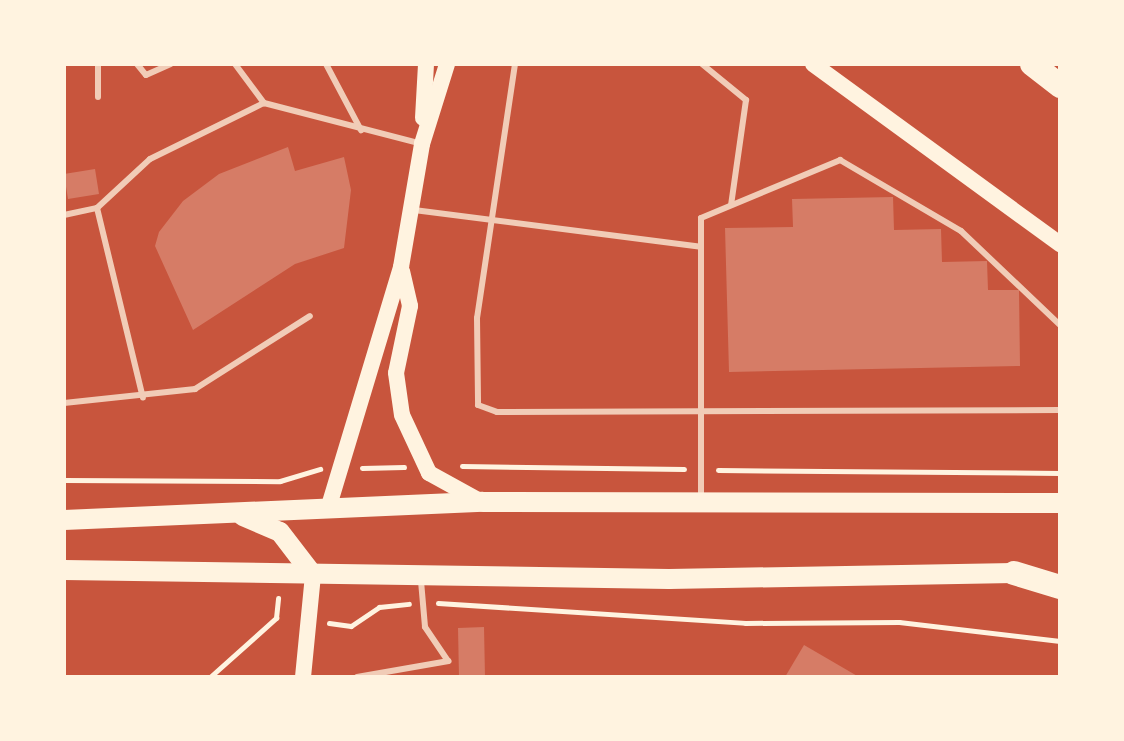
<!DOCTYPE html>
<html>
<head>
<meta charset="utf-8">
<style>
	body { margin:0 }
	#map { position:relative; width:1124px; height:741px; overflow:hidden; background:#c8553d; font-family:"Source Sans 3",sans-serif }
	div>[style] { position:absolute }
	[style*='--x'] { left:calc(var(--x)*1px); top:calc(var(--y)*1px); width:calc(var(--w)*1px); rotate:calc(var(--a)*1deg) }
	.building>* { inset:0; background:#d67c66 }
	.path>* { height:5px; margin:-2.5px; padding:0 2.5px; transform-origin:2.5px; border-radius:2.5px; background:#fff3e0 }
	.service>* { height:6px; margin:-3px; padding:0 3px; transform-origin:3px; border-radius:3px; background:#f1ccb7 }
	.secondary>* { height:16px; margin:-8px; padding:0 8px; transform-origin:8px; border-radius:8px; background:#fff3e0 }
	.primary>* { height:20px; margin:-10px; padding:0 10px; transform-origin:10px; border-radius:10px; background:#fff3e0 }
	.motorway>* { height:24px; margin:-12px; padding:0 12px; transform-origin:12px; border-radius:12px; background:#fff3e0 }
	span { translate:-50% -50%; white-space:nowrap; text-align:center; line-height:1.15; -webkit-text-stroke:6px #fff3e0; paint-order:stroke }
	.frame { position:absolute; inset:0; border:66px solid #fff3e0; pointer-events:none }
</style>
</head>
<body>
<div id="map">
	<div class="building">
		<div style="clip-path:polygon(288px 147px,295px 171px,344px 157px,351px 190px,344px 248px,295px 264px,193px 330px,155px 246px,159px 232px,183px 201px,219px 174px)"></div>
		<div style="clip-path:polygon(95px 169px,99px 194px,68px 199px,64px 174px)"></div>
		<div style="clip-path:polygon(893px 197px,894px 230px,941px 229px,942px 262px,987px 261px,988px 290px,1019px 290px,1020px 366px,729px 372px,725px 228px,793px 227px,792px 199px)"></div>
		<div style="clip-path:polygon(484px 627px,485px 677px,459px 677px,458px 628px)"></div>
		<div style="clip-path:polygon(804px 645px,859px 677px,785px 677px)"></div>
	</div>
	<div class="path">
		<div style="--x:462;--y:466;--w:222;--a:0.8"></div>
		<div style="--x:362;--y:468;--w:42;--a:-1.4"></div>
		<div style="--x:718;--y:470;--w:342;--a:0.5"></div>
		<div style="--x:64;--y:480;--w:216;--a:0.3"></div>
		<div style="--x:280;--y:481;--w:42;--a:-16.7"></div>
		<div style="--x:438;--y:603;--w:308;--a:3.7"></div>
		<div style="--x:745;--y:623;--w:154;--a:-0.4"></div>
		<div style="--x:899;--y:622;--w:162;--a:6.7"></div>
		<div style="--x:329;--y:623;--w:22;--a:8"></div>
		<div style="--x:351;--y:626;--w:34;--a:-34"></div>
		<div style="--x:379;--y:607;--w:30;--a:-6"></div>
		<div style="--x:210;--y:677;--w:89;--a:-41.8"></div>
		<div style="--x:276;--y:618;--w:20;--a:-84"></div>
	</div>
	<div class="service">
		<div style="--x:98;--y:64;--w:33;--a:90"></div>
		<div style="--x:137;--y:64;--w:14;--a:51"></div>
		<div style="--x:146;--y:75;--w:27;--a:-24"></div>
		<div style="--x:235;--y:64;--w:49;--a:53.4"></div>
		<div style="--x:326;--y:64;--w:75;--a:62.1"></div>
		<div style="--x:515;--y:64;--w:257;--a:98.5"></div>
		<div style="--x:477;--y:318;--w:87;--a:89.3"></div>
		<div style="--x:478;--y:405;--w:20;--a:20"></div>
		<div style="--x:497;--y:412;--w:563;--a:-0.2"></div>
		<div style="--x:702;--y:64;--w:57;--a:39.3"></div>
		<div style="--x:746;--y:100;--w:106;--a:98.1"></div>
		<div style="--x:97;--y:208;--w:195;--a:76.4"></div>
		<div style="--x:414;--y:210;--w:289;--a:7.3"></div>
		<div style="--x:701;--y:247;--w:252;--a:90"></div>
		<div style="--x:64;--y:215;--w:34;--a:-12"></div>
		<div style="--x:97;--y:208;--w:72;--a:-42.8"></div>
		<div style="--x:150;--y:159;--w:127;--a:-26.2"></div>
		<div style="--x:264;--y:103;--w:163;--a:14.5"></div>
		<div style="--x:701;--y:247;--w:29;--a:-90"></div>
		<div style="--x:701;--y:218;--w:151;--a:-22.6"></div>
		<div style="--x:840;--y:160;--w:140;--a:30.4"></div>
		<div style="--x:961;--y:231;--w:137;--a:43.5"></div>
		<div style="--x:64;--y:403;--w:132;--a:-6.1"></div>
		<div style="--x:195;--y:389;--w:136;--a:-32.4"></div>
		<div style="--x:421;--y:581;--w:46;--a:85"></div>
		<div style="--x:425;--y:627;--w:41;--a:55.9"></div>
		<div style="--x:357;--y:677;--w:93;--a:-9.9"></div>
	</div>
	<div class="secondary">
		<div style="--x:813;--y:64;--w:306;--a:36.1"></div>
		<div style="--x:423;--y:118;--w:54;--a:-86.8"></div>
		<div style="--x:402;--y:271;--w:36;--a:77"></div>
		<div style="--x:410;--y:306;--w:68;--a:101.8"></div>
		<div style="--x:396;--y:373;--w:42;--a:81.9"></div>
		<div style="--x:402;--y:415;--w:64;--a:65"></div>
		<div style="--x:429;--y:473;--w:56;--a:28.9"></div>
		<div style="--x:328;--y:509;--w:253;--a:-73.2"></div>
		<div style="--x:401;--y:267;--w:125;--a:-80.3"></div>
		<div style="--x:422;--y:144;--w:84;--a:-72.6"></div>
		<div style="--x:303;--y:677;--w:102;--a:-84.4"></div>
	</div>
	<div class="primary">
		<div style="--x:243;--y:516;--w:40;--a:23.4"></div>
		<div style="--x:280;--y:532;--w:54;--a:52.5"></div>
		<div style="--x:64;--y:520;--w:419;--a:-2.5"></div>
		<div style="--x:483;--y:502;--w:577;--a:0.1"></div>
		<div style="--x:64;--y:570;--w:605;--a:0.85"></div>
		<div style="--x:669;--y:579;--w:345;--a:-1"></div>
	</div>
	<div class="motorway">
		<div style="--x:1032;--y:64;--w:36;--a:38"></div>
		<div style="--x:1014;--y:573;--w:48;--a:16.9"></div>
	</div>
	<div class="frame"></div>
</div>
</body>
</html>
